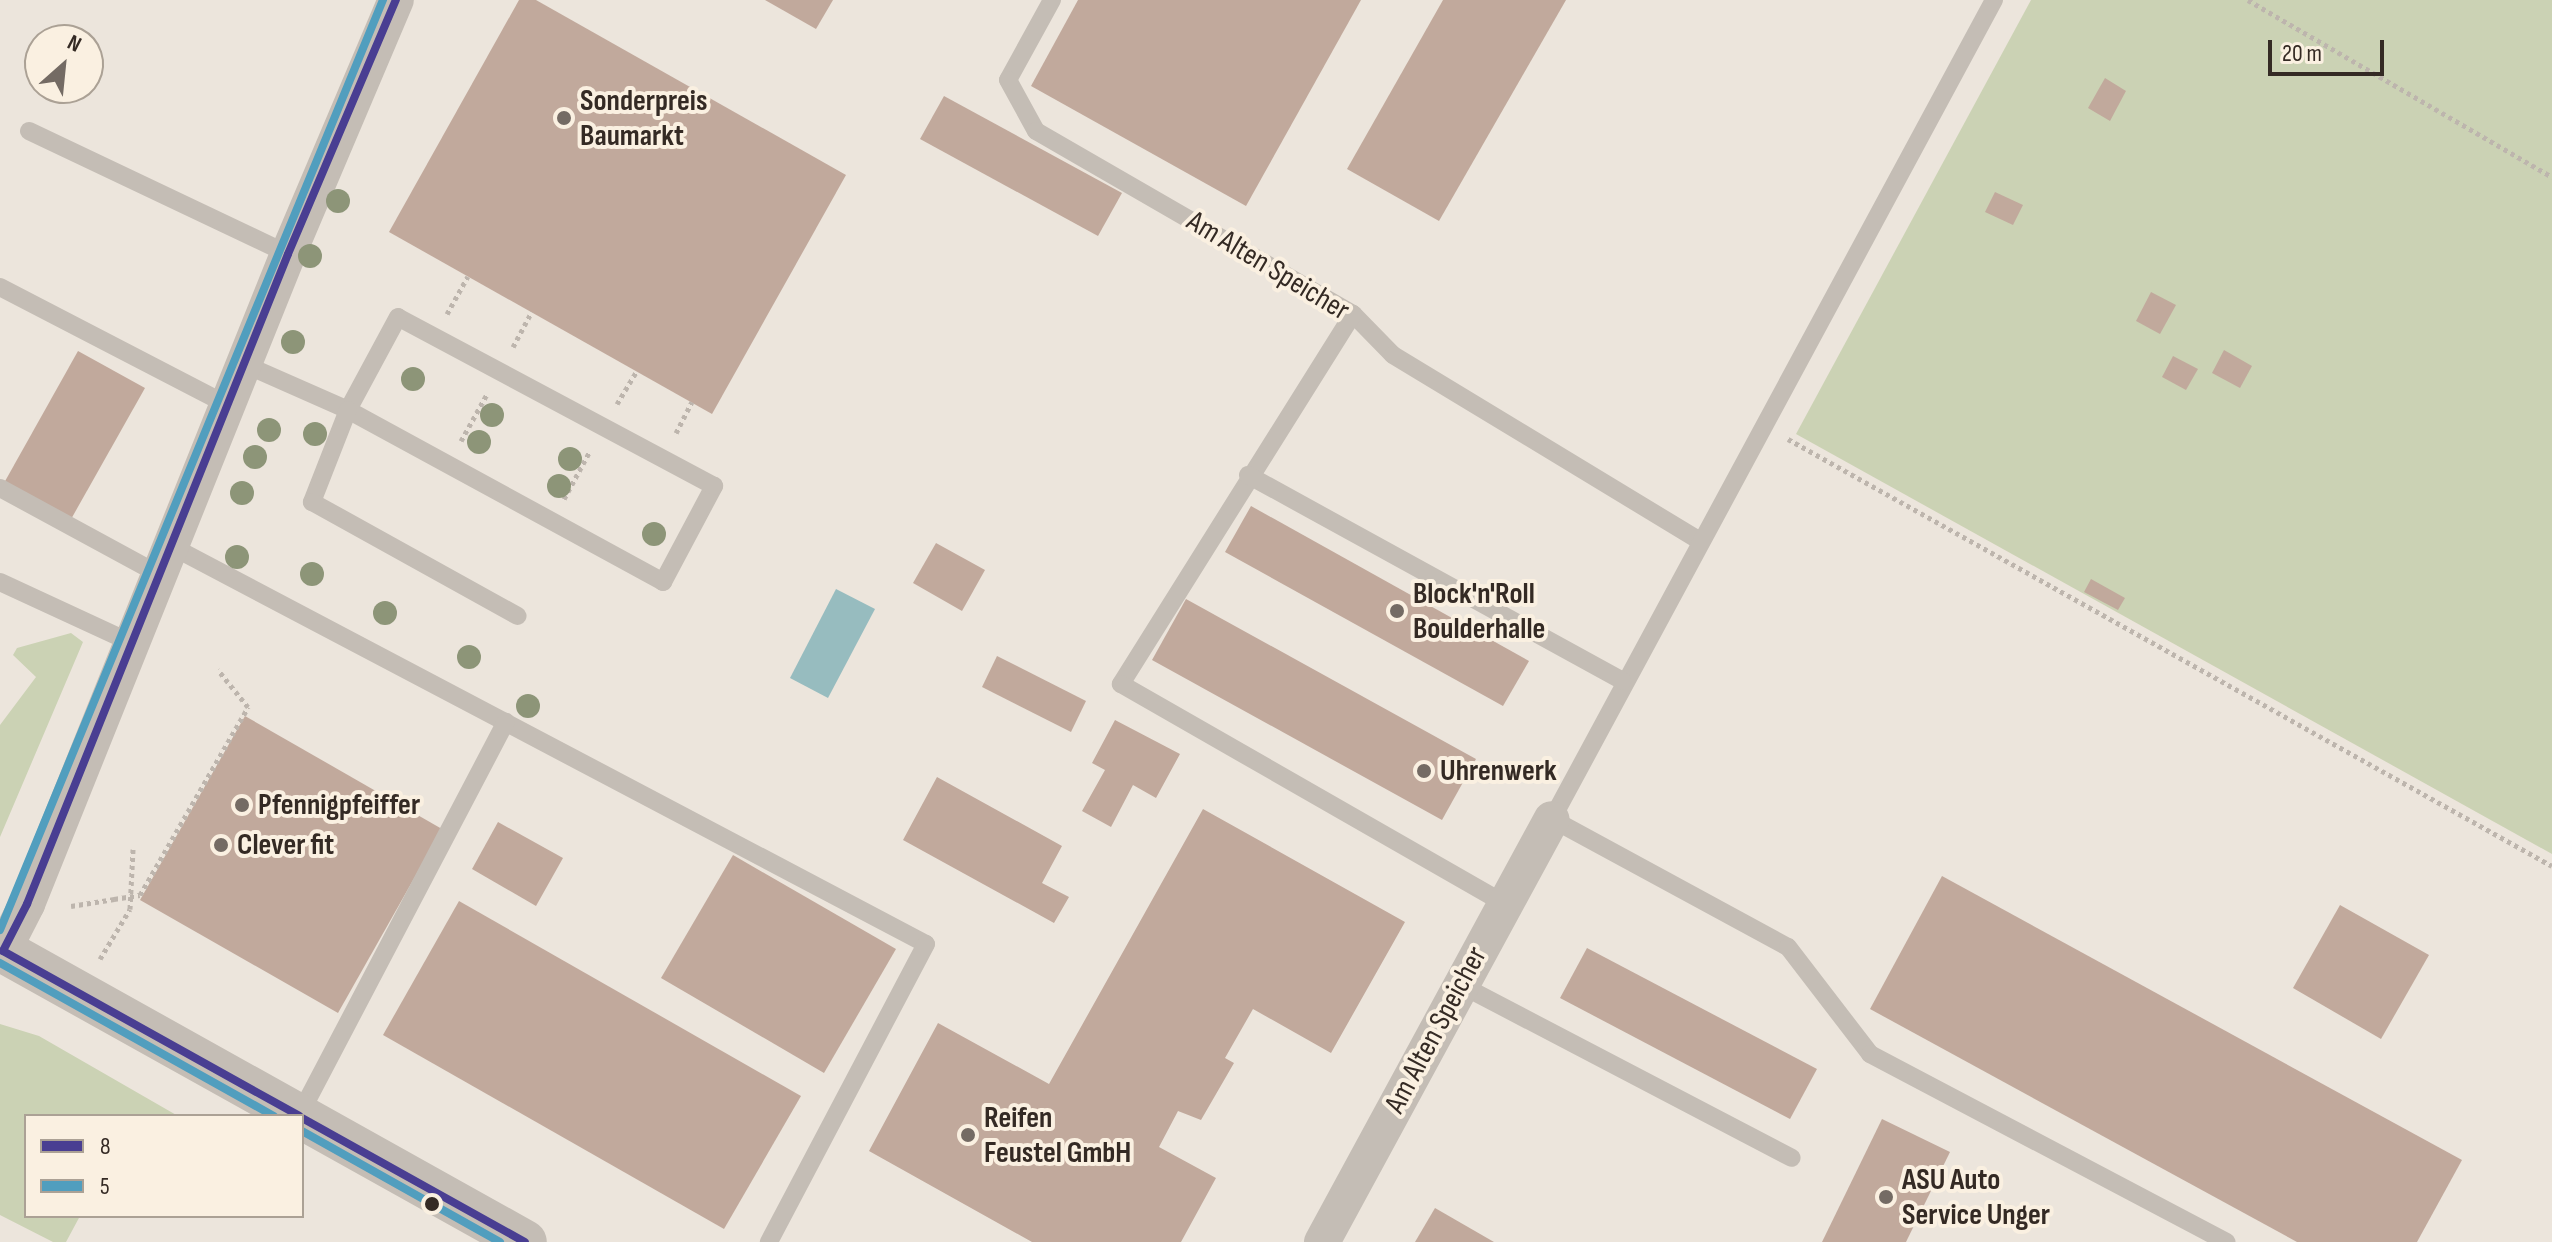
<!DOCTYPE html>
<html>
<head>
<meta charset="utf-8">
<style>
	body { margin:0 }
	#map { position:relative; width:2552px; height:1242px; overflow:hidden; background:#ece5dc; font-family:"Sofia Sans Condensed",sans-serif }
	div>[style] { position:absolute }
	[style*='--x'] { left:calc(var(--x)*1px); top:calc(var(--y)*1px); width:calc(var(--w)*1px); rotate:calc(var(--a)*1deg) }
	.green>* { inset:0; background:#cbd2b4 }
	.water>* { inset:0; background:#97bcbf }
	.building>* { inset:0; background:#c1a99c }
	.path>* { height:5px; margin-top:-2.5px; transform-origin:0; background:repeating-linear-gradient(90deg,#bdb5ad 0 4px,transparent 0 8px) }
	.service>* { height:18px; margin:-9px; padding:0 9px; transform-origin:9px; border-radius:9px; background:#c4bdb5 }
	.minor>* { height:36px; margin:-18px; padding:0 18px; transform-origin:18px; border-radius:18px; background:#c4bdb5 }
	.tertiary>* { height:44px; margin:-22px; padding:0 22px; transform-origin:22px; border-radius:22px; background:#c4bdb5 }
	.path-bridge>* { height:5px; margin-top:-2.5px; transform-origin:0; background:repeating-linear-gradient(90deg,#bdb5ad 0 4px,transparent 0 8px) }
	.bus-1>* { height:8px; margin:-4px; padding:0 4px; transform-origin:4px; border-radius:4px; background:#493e92 }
	.bus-2>* { height:8px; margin:-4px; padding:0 4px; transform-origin:4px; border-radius:4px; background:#519ebe }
	.trees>* { width:24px; height:24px; margin:-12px; border-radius:50%; background:#8d9578 }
	.dots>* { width:22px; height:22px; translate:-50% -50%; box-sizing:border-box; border:4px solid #faf0e1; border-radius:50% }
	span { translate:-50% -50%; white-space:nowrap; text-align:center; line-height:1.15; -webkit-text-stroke:8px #faf0e1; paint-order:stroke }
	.poi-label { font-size:30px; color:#342a24; font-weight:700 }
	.left { translate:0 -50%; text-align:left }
	.street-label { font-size:30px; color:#342a24 }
	.legend { position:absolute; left:24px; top:1114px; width:280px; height:104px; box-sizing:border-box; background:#faf0e1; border:2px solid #aba195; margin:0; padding:10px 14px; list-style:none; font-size:24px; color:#342a24 }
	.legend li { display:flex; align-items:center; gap:16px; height:40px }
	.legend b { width:40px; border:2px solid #aba195 }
	.north { position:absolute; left:24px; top:24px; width:80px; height:80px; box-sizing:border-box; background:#faf0e1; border:2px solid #aba195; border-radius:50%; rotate:27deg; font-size:22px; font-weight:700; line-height:32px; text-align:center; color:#342a24 }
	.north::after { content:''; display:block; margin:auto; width:28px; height:36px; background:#746b64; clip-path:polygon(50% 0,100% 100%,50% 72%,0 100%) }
	.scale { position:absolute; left:2268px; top:40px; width:116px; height:36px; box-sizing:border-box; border:4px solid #342a24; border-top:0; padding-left:10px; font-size:24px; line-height:28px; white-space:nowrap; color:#342a24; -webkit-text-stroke:6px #faf0e1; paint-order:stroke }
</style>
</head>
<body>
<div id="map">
	<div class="green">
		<div style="clip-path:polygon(2031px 0,2552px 0,2552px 854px,1796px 434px)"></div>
		<div style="clip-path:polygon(71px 633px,83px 642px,0 837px,0 725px,36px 677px,13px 655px,17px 648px)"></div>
		<div style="clip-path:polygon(0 1024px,39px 1036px,178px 1116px,26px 1116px,26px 1216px,80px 1216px,66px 1242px,53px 1242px,0 1215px)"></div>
	</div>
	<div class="water">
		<div style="clip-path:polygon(836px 589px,875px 609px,828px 698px,790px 678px)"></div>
	</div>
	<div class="building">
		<div style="clip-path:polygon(519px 0,536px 0,846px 175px,712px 414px,389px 232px)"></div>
		<div style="clip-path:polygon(765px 0,833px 0,816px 29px)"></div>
		<div style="clip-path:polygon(1078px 0,1361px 0,1246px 206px,1031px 86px)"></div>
		<div style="clip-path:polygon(1443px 0,1566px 0,1439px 221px,1347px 169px)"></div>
		<div style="clip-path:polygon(2105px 78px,2126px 91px,2110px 121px,2088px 108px)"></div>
		<div style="clip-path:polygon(944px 96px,1122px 193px,1098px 236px,920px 139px)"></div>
		<div style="clip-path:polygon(1995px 192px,2023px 205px,2013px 225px,1985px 212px)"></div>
		<div style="clip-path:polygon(2151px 292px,2176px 305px,2160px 334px,2136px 321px)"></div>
		<div style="clip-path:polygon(2224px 350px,2252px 366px,2240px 388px,2212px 373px)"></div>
		<div style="clip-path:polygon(78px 351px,145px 388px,70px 521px,4px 483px)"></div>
		<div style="clip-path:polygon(2173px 356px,2198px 369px,2186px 390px,2162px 377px)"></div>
		<div style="clip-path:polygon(1251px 506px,1529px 661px,1503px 706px,1225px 552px)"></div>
		<div style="clip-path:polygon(936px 543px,985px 570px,962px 611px,913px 583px)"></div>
		<div style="clip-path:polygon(2091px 579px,2125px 598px,2118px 610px,2084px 592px)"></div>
		<div style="clip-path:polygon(1186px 599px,1476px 759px,1442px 820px,1152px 660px)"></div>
		<div style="clip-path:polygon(997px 656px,1086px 701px,1071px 732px,982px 687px)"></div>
		<div style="clip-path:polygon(245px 716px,442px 829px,338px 1013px,140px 900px)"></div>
		<div style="clip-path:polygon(1115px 720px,1180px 754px,1156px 798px,1133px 785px,1111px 827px,1082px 811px,1105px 770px,1092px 763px)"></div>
		<div style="clip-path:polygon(937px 777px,1062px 846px,1042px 883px,1069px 897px,1054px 923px,903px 840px)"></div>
		<div style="clip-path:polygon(1203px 809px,1405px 922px,1331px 1053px,1253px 1009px,1225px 1058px,1234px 1063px,1201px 1120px,1178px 1111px,1159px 1147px,1216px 1178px,1181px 1242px,1032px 1242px,869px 1151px,938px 1023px,1049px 1084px)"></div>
		<div style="clip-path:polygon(498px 822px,563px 858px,536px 906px,472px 869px)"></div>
		<div style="clip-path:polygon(733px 855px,896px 949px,824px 1073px,661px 978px)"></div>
		<div style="clip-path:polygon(1942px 876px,2462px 1160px,2417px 1242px,2297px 1242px,1870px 1009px)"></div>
		<div style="clip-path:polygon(459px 901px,801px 1096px,724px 1229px,383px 1035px)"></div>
		<div style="clip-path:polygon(2340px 905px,2429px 955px,2381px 1039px,2293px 988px)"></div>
		<div style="clip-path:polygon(1587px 948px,1817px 1069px,1790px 1119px,1560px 998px)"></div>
		<div style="clip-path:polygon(1882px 1119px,1950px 1152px,1906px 1242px,1822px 1242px)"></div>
		<div style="clip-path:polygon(1435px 1208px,1494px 1242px,1415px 1242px)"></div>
	</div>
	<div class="path">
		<div style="--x:2248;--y:0;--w:352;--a:30.2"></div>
		<div style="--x:447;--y:314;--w:43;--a:-61.1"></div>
		<div style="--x:513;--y:347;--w:40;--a:-62"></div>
		<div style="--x:617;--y:404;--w:39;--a:-59"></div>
		<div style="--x:676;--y:433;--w:35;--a:-63"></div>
		<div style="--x:1788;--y:439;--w:875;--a:29.2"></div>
		<div style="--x:461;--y:441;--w:54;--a:-61"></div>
		<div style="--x:564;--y:499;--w:55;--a:-61.6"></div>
		<div style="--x:140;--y:895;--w:217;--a:-60.1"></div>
		<div style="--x:248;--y:707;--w:48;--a:-129"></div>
		<div style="--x:71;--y:906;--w:44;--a:-9.2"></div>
		<div style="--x:100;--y:959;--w:58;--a:-59"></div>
		<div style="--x:130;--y:909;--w:60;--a:-87.1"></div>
	</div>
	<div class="service">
		<div style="--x:1052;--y:0;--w:91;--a:118.8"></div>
		<div style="--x:1008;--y:80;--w:58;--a:61.2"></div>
		<div style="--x:1036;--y:131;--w:366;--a:30"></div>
		<div style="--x:1353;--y:314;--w:57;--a:45.7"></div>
		<div style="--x:1393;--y:355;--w:359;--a:31.2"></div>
		<div style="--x:1994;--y:0;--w:931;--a:118.35"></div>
		<div style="--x:1552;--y:819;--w:268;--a:28.5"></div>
		<div style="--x:1788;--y:947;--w:135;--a:52.5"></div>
		<div style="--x:1870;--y:1054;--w:403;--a:27.8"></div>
		<div style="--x:29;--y:131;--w:287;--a:25.4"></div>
		<div style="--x:0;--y:287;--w:259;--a:27.4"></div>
		<div style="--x:1353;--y:314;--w:437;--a:122.1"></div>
		<div style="--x:1121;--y:684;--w:443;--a:29.8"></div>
		<div style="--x:246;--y:365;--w:111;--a:23.8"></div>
		<div style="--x:348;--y:410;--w:359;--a:28.6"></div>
		<div style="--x:663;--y:582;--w:109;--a:-62"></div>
		<div style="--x:714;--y:486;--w:358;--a:-151.9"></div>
		<div style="--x:398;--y:317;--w:106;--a:118.3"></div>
		<div style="--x:348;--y:410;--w:99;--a:111.4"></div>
		<div style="--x:312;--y:502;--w:235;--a:29"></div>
		<div style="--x:1248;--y:475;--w:427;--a:28.8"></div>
		<div style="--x:0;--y:488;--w:182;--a:28.5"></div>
		<div style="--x:173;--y:547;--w:851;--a:27.8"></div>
		<div style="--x:926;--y:944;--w:337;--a:117.8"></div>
		<div style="--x:0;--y:582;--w:145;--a:24.8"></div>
		<div style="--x:1461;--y:985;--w:373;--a:27.6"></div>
		<div style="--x:300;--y:1114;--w:443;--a:-62.3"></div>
	</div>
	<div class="minor">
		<div style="--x:3;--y:951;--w:53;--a:-62.9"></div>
		<div style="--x:27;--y:904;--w:700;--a:-68.12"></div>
		<div style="--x:288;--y:254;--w:276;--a:-67"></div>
		<div style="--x:1322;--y:1242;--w:481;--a:-61.5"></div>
	</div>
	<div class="tertiary">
		<div style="--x:0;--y:949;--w:601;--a:29.17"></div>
	</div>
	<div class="path-bridge">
		<div style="--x:114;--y:899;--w:26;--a:-9"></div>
	</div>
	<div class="bus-1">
		<div style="--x:3;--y:951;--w:53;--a:-62.9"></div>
		<div style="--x:27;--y:904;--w:700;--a:-68.12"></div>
		<div style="--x:288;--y:254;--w:276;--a:-67"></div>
		<div style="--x:3;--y:951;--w:339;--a:29.1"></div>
		<div style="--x:302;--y:1118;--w:255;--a:29.1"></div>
	</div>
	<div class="bus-2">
		<div style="--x:0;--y:930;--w:1006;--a:-67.62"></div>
		<div style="--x:0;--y:963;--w:314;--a:29.2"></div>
		<div style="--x:302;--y:1131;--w:227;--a:29.3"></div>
	</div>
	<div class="trees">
		<div style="left:338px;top:201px"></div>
		<div style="left:310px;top:256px"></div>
		<div style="left:293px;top:342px"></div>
		<div style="left:413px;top:379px"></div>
		<div style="left:492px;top:415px"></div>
		<div style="left:269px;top:430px"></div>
		<div style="left:315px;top:434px"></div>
		<div style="left:479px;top:442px"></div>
		<div style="left:255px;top:457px"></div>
		<div style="left:570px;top:459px"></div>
		<div style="left:559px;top:486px"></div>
		<div style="left:242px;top:493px"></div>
		<div style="left:654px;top:534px"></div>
		<div style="left:237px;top:557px"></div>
		<div style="left:312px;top:574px"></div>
		<div style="left:385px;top:613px"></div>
		<div style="left:469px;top:657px"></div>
		<div style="left:528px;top:706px"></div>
	</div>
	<div class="dots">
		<div style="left:564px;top:118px;background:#746b64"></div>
		<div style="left:1397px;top:611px;background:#746b64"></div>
		<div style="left:1424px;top:771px;background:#746b64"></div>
		<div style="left:242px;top:805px;background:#746b64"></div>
		<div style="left:221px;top:845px;background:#746b64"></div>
		<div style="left:968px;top:1135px;background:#746b64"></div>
		<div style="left:1886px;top:1197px;background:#746b64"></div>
		<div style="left:432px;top:1204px;background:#342a24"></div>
	</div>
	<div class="poi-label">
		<span class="left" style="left:580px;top:118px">Sonderpreis<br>Baumarkt</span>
		<span class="left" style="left:1413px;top:611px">Block'n'Roll<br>Boulderhalle</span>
		<span class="left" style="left:1440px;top:771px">Uhrenwerk</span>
		<span class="left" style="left:258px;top:805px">Pfennigpfeiffer</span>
		<span class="left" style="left:237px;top:845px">Clever fit</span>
		<span class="left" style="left:984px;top:1135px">Reifen<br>Feustel GmbH</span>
		<span class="left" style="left:1902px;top:1197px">ASU Auto<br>Service Unger</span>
	</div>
	<div class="street-label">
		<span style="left:1268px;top:266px;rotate:31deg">Am Alten Speicher</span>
		<span style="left:1436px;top:1030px;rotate:-62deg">Am Alten Speicher</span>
	</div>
	<ul class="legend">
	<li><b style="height:10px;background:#493e92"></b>8</li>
	<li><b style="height:10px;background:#519ebe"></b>5</li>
	</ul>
	<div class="north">N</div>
	<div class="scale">20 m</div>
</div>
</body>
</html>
